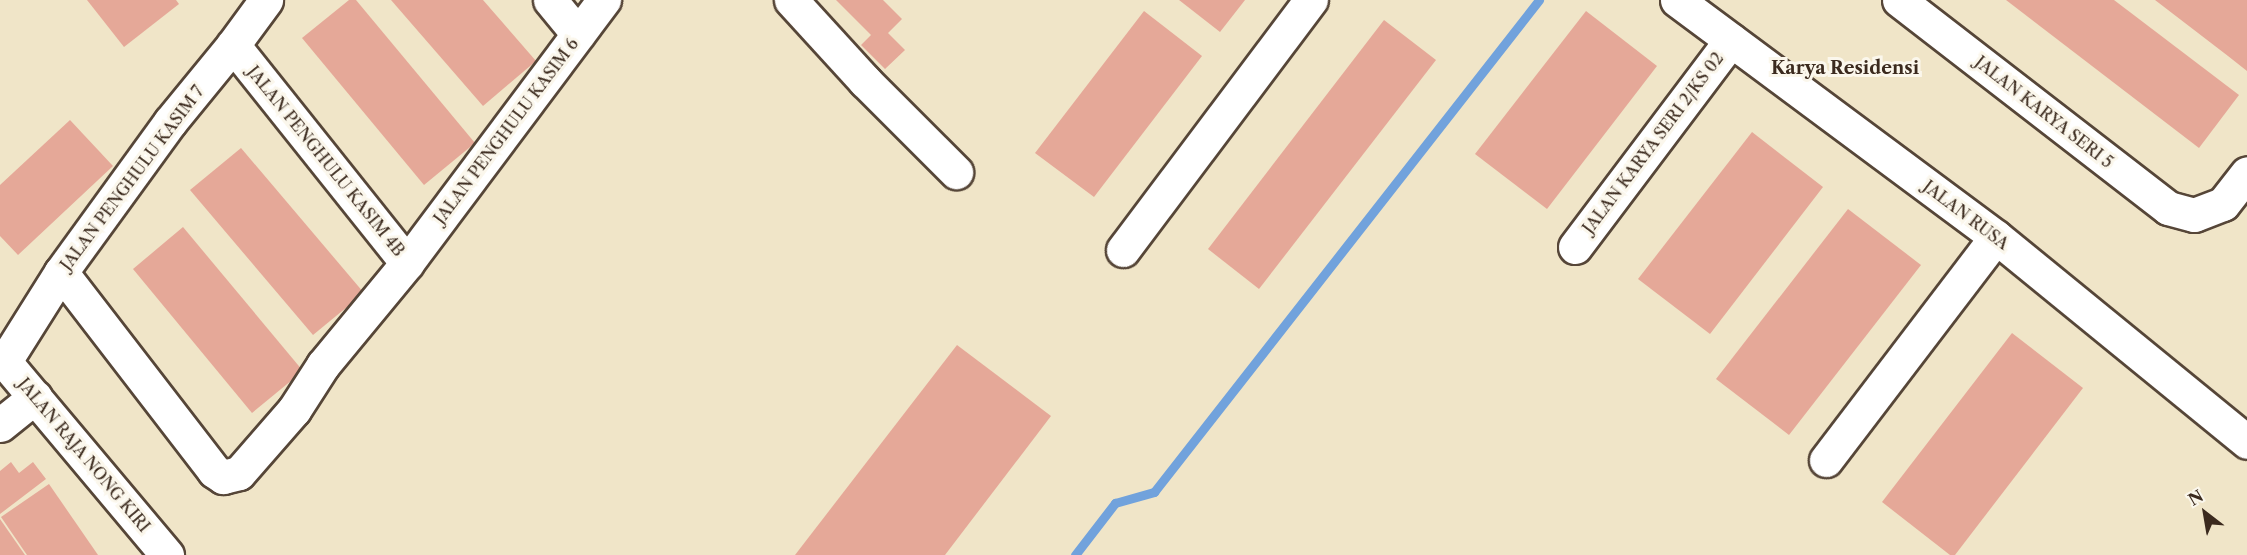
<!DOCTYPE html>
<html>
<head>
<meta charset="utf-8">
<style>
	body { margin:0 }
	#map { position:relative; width:2247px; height:555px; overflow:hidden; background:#f0e5c8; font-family:"Libre Caslon Text",serif }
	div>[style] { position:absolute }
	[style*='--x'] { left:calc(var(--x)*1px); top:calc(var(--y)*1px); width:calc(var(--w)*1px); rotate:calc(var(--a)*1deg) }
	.stream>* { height:9px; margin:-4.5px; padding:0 4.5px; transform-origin:4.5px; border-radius:4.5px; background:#71a2dc }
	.building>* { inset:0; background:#e5a898 }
	.roads { filter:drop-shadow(2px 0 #564638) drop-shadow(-2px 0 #564638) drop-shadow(0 2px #564638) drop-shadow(0 -2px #564638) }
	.minor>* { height:33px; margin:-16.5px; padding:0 16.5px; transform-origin:16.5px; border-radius:16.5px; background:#fff }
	span { translate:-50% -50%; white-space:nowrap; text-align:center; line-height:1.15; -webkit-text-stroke:6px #fbf7ec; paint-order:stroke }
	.street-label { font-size:16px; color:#3b2a1e }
	.neighbourhood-label { font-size:18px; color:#3b2a1e; font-weight:700 }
	.north { position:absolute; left:2175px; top:483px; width:60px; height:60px; -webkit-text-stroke:4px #fbf7ec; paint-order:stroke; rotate:329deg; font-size:16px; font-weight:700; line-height:24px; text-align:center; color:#3b2a1e }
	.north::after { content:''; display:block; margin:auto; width:21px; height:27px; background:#3b2a1e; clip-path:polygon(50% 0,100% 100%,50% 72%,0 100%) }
</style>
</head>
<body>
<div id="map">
	<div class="stream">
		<div style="--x:1075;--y:555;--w:66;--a:-52.4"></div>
		<div style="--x:1115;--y:503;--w:41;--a:-15.8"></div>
		<div style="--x:1154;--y:492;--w:625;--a:-51.96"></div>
	</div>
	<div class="building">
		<div style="clip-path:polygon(87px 0,176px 0,179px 4px,124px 47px)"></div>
		<div style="clip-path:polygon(349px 0,356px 0,475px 143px,424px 185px,302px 38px)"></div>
		<div style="clip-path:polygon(391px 0,483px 0,536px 61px,483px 106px)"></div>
		<div style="clip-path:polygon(836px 0,883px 0,902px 19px,888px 33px,905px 50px,885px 69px,861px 45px,871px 35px)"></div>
		<div style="clip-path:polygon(1179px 0,1245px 0,1220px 32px)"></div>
		<div style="clip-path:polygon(2006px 0,2114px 0,2239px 95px,2199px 148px)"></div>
		<div style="clip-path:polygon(2155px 0,2247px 0,2247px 71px,2228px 56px)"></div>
		<div style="clip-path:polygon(1144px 11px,1202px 56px,1094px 197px,1035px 153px)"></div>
		<div style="clip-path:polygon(1586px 11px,1657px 66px,1547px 209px,1475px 154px)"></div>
		<div style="clip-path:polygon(1384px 20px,1436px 60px,1259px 289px,1208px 249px)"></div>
		<div style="clip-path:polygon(70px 120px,113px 166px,18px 255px,0 236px,0 185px)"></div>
		<div style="clip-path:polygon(1752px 132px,1823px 187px,1710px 334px,1638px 279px)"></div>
		<div style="clip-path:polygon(241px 148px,364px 293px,313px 335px,190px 190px)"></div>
		<div style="clip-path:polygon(1848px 209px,1921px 265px,1789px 435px,1716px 379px)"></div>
		<div style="clip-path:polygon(183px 227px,303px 371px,252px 413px,133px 269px)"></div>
		<div style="clip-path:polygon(2012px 333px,2083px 388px,1955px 555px,1950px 555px,1882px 502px)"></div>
		<div style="clip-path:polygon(957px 345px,1051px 416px,945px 555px,795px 555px)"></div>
		<div style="clip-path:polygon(11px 462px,19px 473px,33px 462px,46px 479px,0 514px,0 471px)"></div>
		<div style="clip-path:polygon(49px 484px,98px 555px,27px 555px,1px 517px)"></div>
		<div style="clip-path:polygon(0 519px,25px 555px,0 555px)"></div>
	</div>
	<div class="roads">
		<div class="minor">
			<div style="--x:550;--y:0;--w:44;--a:50.5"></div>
			<div style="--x:791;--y:0;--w:110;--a:47.6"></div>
			<div style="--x:865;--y:81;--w:129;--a:45"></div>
			<div style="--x:1677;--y:0;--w:397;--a:36.6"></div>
			<div style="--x:1996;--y:237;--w:324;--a:39.2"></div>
			<div style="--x:1899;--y:0;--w:340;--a:37.7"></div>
			<div style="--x:2168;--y:208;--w:27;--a:15"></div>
			<div style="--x:2194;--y:215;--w:31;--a:-21"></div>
			<div style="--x:2223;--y:204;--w:39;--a:-52"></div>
			<div style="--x:233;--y:45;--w:279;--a:51.4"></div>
			<div style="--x:1575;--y:247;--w:259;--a:-53"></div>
			<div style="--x:1123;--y:250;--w:313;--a:-53.1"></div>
			<div style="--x:61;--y:272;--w:251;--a:52.4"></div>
			<div style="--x:214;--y:471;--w:11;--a:34"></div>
			<div style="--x:223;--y:477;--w:16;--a:-14"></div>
			<div style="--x:239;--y:473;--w:84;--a:-48.9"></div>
			<div style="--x:294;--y:410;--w:54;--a:-57.2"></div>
			<div style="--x:323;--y:365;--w:132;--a:-50.5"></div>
			<div style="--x:407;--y:263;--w:329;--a:-53.2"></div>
			<div style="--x:0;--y:356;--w:260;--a:50"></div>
			<div style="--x:5;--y:361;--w:105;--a:-57.8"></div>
			<div style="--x:61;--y:272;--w:185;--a:-54"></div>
			<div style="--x:170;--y:122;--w:99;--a:-50.7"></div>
			<div style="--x:233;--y:45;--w:56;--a:-53.7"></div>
			<div style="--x:0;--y:425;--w:45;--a:-38.7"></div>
			<div style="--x:1826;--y:460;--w:280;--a:-52.7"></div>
		</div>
	</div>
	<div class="street-label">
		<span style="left:2044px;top:112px;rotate:38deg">JALAN KARYA SERI 5</span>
		<span style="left:506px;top:131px;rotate:-53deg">JALAN PENGHULU KASIM 6</span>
		<span style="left:1653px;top:143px;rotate:-53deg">JALAN KARYA SERI 2/KS 02</span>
		<span style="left:326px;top:161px;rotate:51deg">JALAN PENGHULU KASIM 4B</span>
		<span style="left:132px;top:178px;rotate:-53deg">JALAN PENGHULU KASIM 7</span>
		<span style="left:1966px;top:215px;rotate:37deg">JALAN RUSA</span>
		<span style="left:84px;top:455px;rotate:50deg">JALAN RAJA NONG KIRI</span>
	</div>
	<div class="neighbourhood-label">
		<span style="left:1845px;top:68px">Karya Residensi</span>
	</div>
	<div class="north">N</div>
</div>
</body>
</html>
